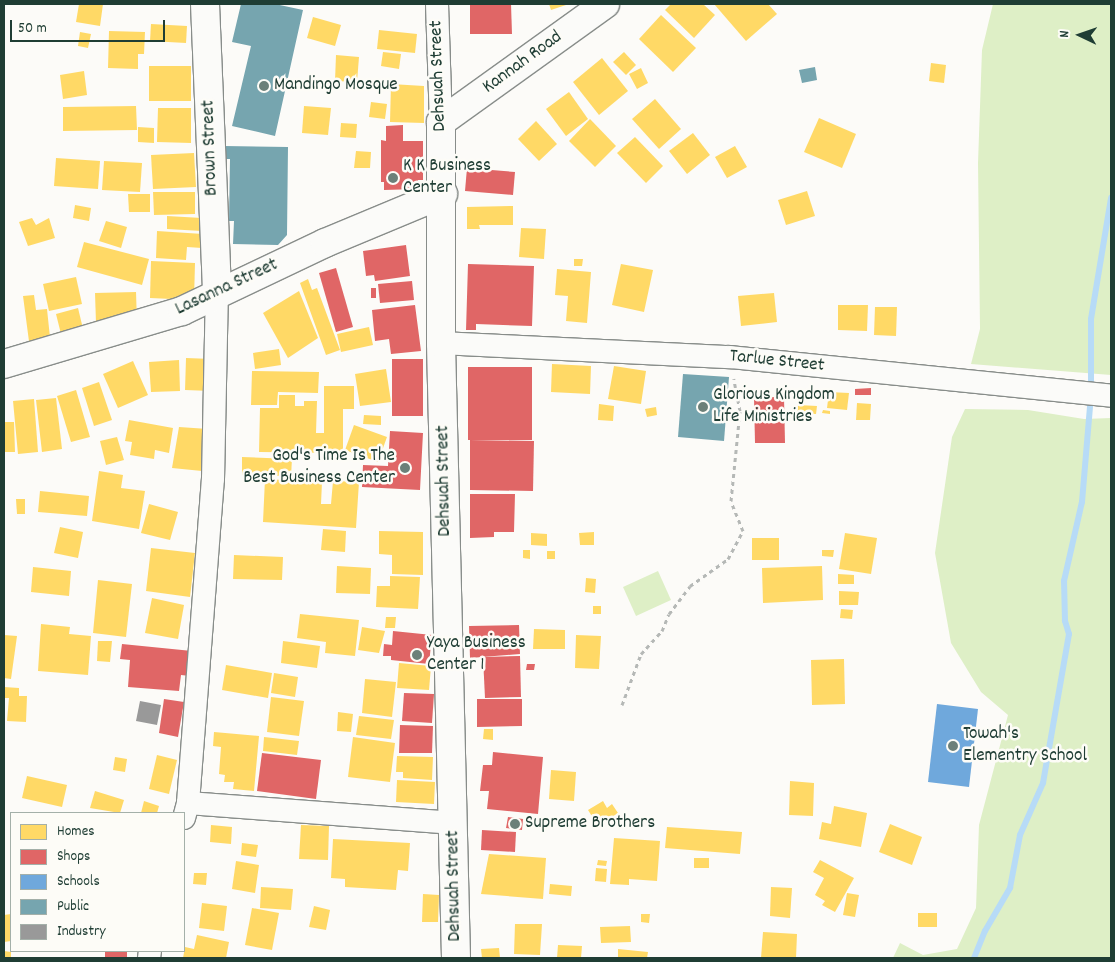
<!DOCTYPE html>
<html>
<head>
<meta charset="utf-8">
<style>
	body { margin:0 }
	#map { position:relative; width:1115px; height:962px; overflow:hidden; background:#fcfbf8; font-family:Dekko,sans-serif }
	div>[style] { position:absolute }
	[style*='--x'] { left:calc(var(--x)*1px); top:calc(var(--y)*1px); width:calc(var(--w)*1px); rotate:calc(var(--a)*1deg) }
	.green>* { inset:0; background:#deefc6 }
	.homes>* { inset:0; background:#ffd966 }
	.shops>* { inset:0; background:#e06666 }
	.schools>* { inset:0; background:#6fa8dc }
	.public>* { inset:0; background:#76a5af }
	.industry>* { inset:0; background:#999 }
	.stream>* { height:6px; margin:-3px; padding:0 3px; transform-origin:3px; border-radius:3px; background:#b7dbf7 }
	.path>* { height:3px; margin-top:-1.5px; transform-origin:0; background:repeating-linear-gradient(90deg,#b5b8b6 0 4px,transparent 0 8px) }
	.roads { filter:drop-shadow(1px 0 #888d8a) drop-shadow(-1px 0 #888d8a) drop-shadow(0 1px #888d8a) drop-shadow(0 -1px #888d8a) }
	.minor>* { height:22px; margin:-11px; padding:0 11px; transform-origin:11px; border-radius:11px; background:#fbfbf9 }
	.tertiary>* { height:28px; margin:-14px; padding:0 14px; transform-origin:14px; border-radius:14px; background:#fbfbf9 }
	.dots>* { width:14px; height:14px; translate:-50% -50%; box-sizing:border-box; border:2px solid #fdfcf7; border-radius:50% }
	span { translate:-50% -50%; white-space:nowrap; text-align:center; line-height:1.15; -webkit-text-stroke:5px #fdfcf7; paint-order:stroke }
	.street-label { font-size:19px; color:#1f3d34 }
	.poi-label { font-size:19px; color:#1f3d34 }
	.left { translate:0 -50%; text-align:left }
	.right { translate:-100% -50%; text-align:right }
	.frame { position:absolute; inset:0; border:5px solid #1f3d34; pointer-events:none }
	.legend { position:absolute; left:10px; top:812px; width:175px; height:140px; box-sizing:border-box; background:#fdfcf7; border:1px solid #a4b0a9; margin:0; padding:6px 9px; list-style:none; font-size:15px; color:#1f3d34 }
	.legend li { display:flex; align-items:center; gap:10px; height:25px }
	.legend b { width:25px; border:1px solid #a4b0a9 }
	.north { position:absolute; left:1055px; top:10px; width:50px; height:50px; -webkit-text-stroke:4px #fdfcf7; paint-order:stroke; rotate:273deg; font-size:14px; font-weight:700; line-height:20px; text-align:center; color:#1f3d34 }
	.north::after { content:''; display:block; margin:auto; width:18px; height:22px; background:#1f3d34; clip-path:polygon(50% 0,100% 100%,50% 72%,0 100%) }
	.scale { position:absolute; left:10px; top:20px; width:155px; height:22px; box-sizing:border-box; border:2px solid #1f3d34; border-top:0; padding-left:6px; font-size:15px; line-height:18px; white-space:nowrap; color:#1f3d34; -webkit-text-stroke:4px #fdfcf7; paint-order:stroke }
</style>
</head>
<body>
<div id="map">
	<div class="green">
		<div style="clip-path:polygon(993px 4px,1111px 4px,1111px 375px,971px 364px,980px 329px,978px 163px,982px 50px)"></div>
		<div style="clip-path:polygon(965px 409px,1028px 410px,1084px 419px,1111px 418px,1111px 958px,893px 958px,900px 943px,923px 955px,957px 949px,976px 908px,979px 825px,1008px 715px,981px 692px,951px 643px,935px 553px,952px 437px)"></div>
		<div style="clip-path:polygon(658px 571px,671px 600px,636px 616px,623px 587px)"></div>
	</div>
	<div class="homes">
		<div style="clip-path:polygon(79px 4px,103px 4px,100px 26px,76px 22px)"></div>
		<div style="clip-path:polygon(549px 4px,569px 4px,551px 10px)"></div>
		<div style="clip-path:polygon(671px 4px,703px 4px,715px 15px,694px 38px,665px 10px)"></div>
		<div style="clip-path:polygon(714px 4px,768px 4px,777px 14px,746px 41px)"></div>
		<div style="clip-path:polygon(661px 15px,696px 48px,673px 72px,639px 39px)"></div>
		<div style="clip-path:polygon(313px 17px,341px 25px,335px 46px,307px 38px)"></div>
		<div style="clip-path:polygon(151px 24px,187px 26px,186px 43px,150px 41px)"></div>
		<div style="clip-path:polygon(379px 30px,417px 34px,415px 53px,377px 49px)"></div>
		<div style="clip-path:polygon(109px 31px,145px 32px,144px 54px,138px 54px,138px 69px,108px 68px)"></div>
		<div style="clip-path:polygon(80px 32px,91px 34px,88px 48px,78px 46px)"></div>
		<div style="clip-path:polygon(383px 52px,401px 54px,399px 69px,381px 66px)"></div>
		<div style="clip-path:polygon(624px 52px,636px 65px,626px 75px,613px 62px)"></div>
		<div style="clip-path:polygon(336px 55px,359px 57px,357px 82px,335px 81px)"></div>
		<div style="clip-path:polygon(602px 58px,628px 91px,599px 115px,573px 82px)"></div>
		<div style="clip-path:polygon(931px 63px,946px 65px,944px 83px,929px 81px)"></div>
		<div style="clip-path:polygon(149px 66px,191px 66px,191px 101px,149px 101px)"></div>
		<div style="clip-path:polygon(641px 68px,648px 83px,637px 89px,629px 74px)"></div>
		<div style="clip-path:polygon(84px 71px,87px 95px,63px 99px,60px 75px)"></div>
		<div style="clip-path:polygon(391px 84px,424px 86px,424px 123px,390px 122px)"></div>
		<div style="clip-path:polygon(569px 92px,588px 119px,566px 136px,546px 109px)"></div>
		<div style="clip-path:polygon(655px 99px,681px 129px,659px 149px,632px 119px)"></div>
		<div style="clip-path:polygon(371px 102px,387px 104px,385px 119px,369px 117px)"></div>
		<div style="clip-path:polygon(136px 106px,137px 130px,63px 131px,63px 107px)"></div>
		<div style="clip-path:polygon(304px 106px,331px 108px,328px 135px,302px 133px)"></div>
		<div style="clip-path:polygon(158px 108px,191px 108px,191px 143px,157px 142px)"></div>
		<div style="clip-path:polygon(819px 118px,856px 134px,842px 168px,804px 152px)"></div>
		<div style="clip-path:polygon(590px 119px,616px 146px,595px 167px,569px 141px)"></div>
		<div style="clip-path:polygon(536px 121px,557px 144px,539px 161px,518px 139px)"></div>
		<div style="clip-path:polygon(341px 123px,357px 124px,356px 138px,340px 137px)"></div>
		<div style="clip-path:polygon(138px 127px,154px 128px,154px 143px,138px 142px)"></div>
		<div style="clip-path:polygon(693px 133px,710px 155px,687px 174px,669px 151px)"></div>
		<div style="clip-path:polygon(635px 137px,663px 166px,646px 183px,617px 153px)"></div>
		<div style="clip-path:polygon(735px 146px,747px 167px,727px 178px,715px 157px)"></div>
		<div style="clip-path:polygon(356px 151px,371px 152px,370px 168px,354px 168px)"></div>
		<div style="clip-path:polygon(194px 153px,196px 187px,153px 189px,151px 155px)"></div>
		<div style="clip-path:polygon(56px 158px,100px 161px,98px 189px,54px 186px)"></div>
		<div style="clip-path:polygon(104px 161px,142px 163px,140px 192px,102px 190px)"></div>
		<div style="clip-path:polygon(807px 191px,815px 216px,786px 225px,778px 200px)"></div>
		<div style="clip-path:polygon(153px 192px,195px 192px,195px 214px,154px 215px)"></div>
		<div style="clip-path:polygon(128px 194px,150px 194px,150px 212px,129px 212px)"></div>
		<div style="clip-path:polygon(75px 205px,91px 208px,89px 221px,73px 218px)"></div>
		<div style="clip-path:polygon(513px 206px,513px 225px,479px 225px,480px 229px,467px 229px,467px 207px)"></div>
		<div style="clip-path:polygon(167px 216px,202px 218px,202px 231px,167px 229px)"></div>
		<div style="clip-path:polygon(32px 218px,36px 225px,49px 218px,55px 238px,28px 246px,19px 222px)"></div>
		<div style="clip-path:polygon(106px 221px,127px 227px,121px 248px,99px 241px)"></div>
		<div style="clip-path:polygon(521px 228px,546px 229px,544px 259px,519px 257px)"></div>
		<div style="clip-path:polygon(157px 231px,203px 234px,202px 248px,187px 247px,186px 260px,156px 258px)"></div>
		<div style="clip-path:polygon(84px 242px,149px 259px,142px 285px,77px 267px)"></div>
		<div style="clip-path:polygon(574px 259px,583px 259px,582px 266px,574px 266px)"></div>
		<div style="clip-path:polygon(151px 261px,195px 263px,194px 300px,150px 298px)"></div>
		<div style="clip-path:polygon(621px 264px,653px 270px,644px 312px,612px 305px)"></div>
		<div style="clip-path:polygon(557px 269px,591px 272px,587px 323px,566px 321px,568px 296px,555px 295px)"></div>
		<div style="clip-path:polygon(76px 277px,82px 304px,49px 311px,43px 284px)"></div>
		<div style="clip-path:polygon(308px 279px,312px 290px,317px 288px,340px 350px,326px 355px,300px 283px)"></div>
		<div style="clip-path:polygon(299px 291px,318px 338px,288px 358px,263px 313px)"></div>
		<div style="clip-path:polygon(136px 292px,137px 322px,96px 323px,95px 293px)"></div>
		<div style="clip-path:polygon(774px 293px,777px 322px,741px 326px,738px 296px)"></div>
		<div style="clip-path:polygon(34px 295px,36px 310px,47px 309px,51px 347px,30px 349px,23px 296px)"></div>
		<div style="clip-path:polygon(838px 305px,868px 305px,867px 331px,838px 330px)"></div>
		<div style="clip-path:polygon(875px 307px,897px 307px,896px 336px,874px 335px)"></div>
		<div style="clip-path:polygon(78px 308px,85px 337px,63px 342px,56px 314px)"></div>
		<div style="clip-path:polygon(369px 327px,373px 345px,341px 352px,337px 334px)"></div>
		<div style="clip-path:polygon(279px 349px,281px 365px,255px 369px,253px 353px)"></div>
		<div style="clip-path:polygon(186px 358px,212px 359px,211px 391px,185px 390px)"></div>
		<div style="clip-path:polygon(179px 360px,180px 391px,151px 392px,149px 362px)"></div>
		<div style="clip-path:polygon(133px 361px,148px 395px,118px 408px,103px 374px)"></div>
		<div style="clip-path:polygon(552px 364px,591px 366px,590px 394px,551px 392px)"></div>
		<div style="clip-path:polygon(614px 366px,646px 371px,641px 404px,608px 399px)"></div>
		<div style="clip-path:polygon(386px 369px,391px 402px,360px 406px,355px 374px)"></div>
		<div style="clip-path:polygon(252px 371px,319px 372px,318px 393px,278px 392px,277px 405px,251px 405px)"></div>
		<div style="clip-path:polygon(99px 382px,112px 420px,94px 426px,82px 388px)"></div>
		<div style="clip-path:polygon(324px 386px,354px 386px,354px 409px,343px 409px,343px 453px,259px 452px,260px 408px,279px 408px,279px 395px,295px 395px,295px 406px,304px 406px,304px 401px,317px 401px,316px 433px,324px 433px)"></div>
		<div style="clip-path:polygon(76px 390px,90px 437px,71px 442px,57px 396px)"></div>
		<div style="clip-path:polygon(829px 392px,849px 393px,847px 410px,827px 408px)"></div>
		<div style="clip-path:polygon(56px 398px,62px 449px,42px 452px,36px 400px)"></div>
		<div style="clip-path:polygon(34px 399px,38px 452px,18px 454px,13px 401px)"></div>
		<div style="clip-path:polygon(857px 403px,871px 404px,870px 420px,856px 420px)"></div>
		<div style="clip-path:polygon(599px 404px,614px 406px,613px 421px,598px 420px)"></div>
		<div style="clip-path:polygon(798px 405px,817px 406px,816px 414px,797px 413px)"></div>
		<div style="clip-path:polygon(656px 407px,657px 415px,647px 417px,645px 409px)"></div>
		<div style="clip-path:polygon(823px 410px,830px 411px,830px 414px,822px 413px)"></div>
		<div style="clip-path:polygon(364px 415px,381px 416px,381px 425px,363px 424px)"></div>
		<div style="clip-path:polygon(129px 420px,173px 428px,169px 453px,155px 450px,154px 459px,130px 455px,132px 442px,125px 441px)"></div>
		<div style="clip-path:polygon(4px 422px,14px 422px,15px 452px,4px 452px)"></div>
		<div style="clip-path:polygon(354px 425px,387px 437px,378px 462px,345px 450px)"></div>
		<div style="clip-path:polygon(179px 427px,208px 429px,202px 471px,172px 468px)"></div>
		<div style="clip-path:polygon(117px 437px,124px 460px,106px 465px,100px 441px)"></div>
		<div style="clip-path:polygon(242px 457px,292px 459px,291px 476px,242px 475px)"></div>
		<div style="clip-path:polygon(99px 471px,123px 475px,121px 488px,145px 491px,139px 529px,92px 521px)"></div>
		<div style="clip-path:polygon(265px 479px,322px 482px,321px 504px,331px 504px,333px 481px,359px 482px,356px 528px,263px 522px)"></div>
		<div style="clip-path:polygon(40px 491px,89px 496px,87px 516px,38px 512px)"></div>
		<div style="clip-path:polygon(16px 499px,25px 499px,25px 514px,17px 514px)"></div>
		<div style="clip-path:polygon(149px 504px,178px 512px,170px 540px,141px 533px)"></div>
		<div style="clip-path:polygon(60px 527px,83px 532px,78px 558px,54px 553px)"></div>
		<div style="clip-path:polygon(323px 529px,346px 531px,345px 552px,321px 550px)"></div>
		<div style="clip-path:polygon(379px 531px,423px 532px,423px 575px,392px 574px,392px 555px,379px 554px)"></div>
		<div style="clip-path:polygon(594px 532px,594px 545px,580px 545px,579px 533px)"></div>
		<div style="clip-path:polygon(531px 533px,547px 534px,547px 546px,531px 545px)"></div>
		<div style="clip-path:polygon(845px 533px,877px 538px,871px 574px,839px 569px)"></div>
		<div style="clip-path:polygon(752px 538px,779px 538px,779px 560px,752px 560px)"></div>
		<div style="clip-path:polygon(151px 548px,195px 553px,190px 597px,146px 591px)"></div>
		<div style="clip-path:polygon(523px 550px,530px 550px,530px 559px,523px 558px)"></div>
		<div style="clip-path:polygon(822px 550px,834px 550px,833px 557px,822px 556px)"></div>
		<div style="clip-path:polygon(547px 551px,555px 551px,555px 559px,547px 559px)"></div>
		<div style="clip-path:polygon(234px 555px,283px 557px,282px 580px,233px 579px)"></div>
		<div style="clip-path:polygon(337px 566px,371px 568px,370px 594px,336px 593px)"></div>
		<div style="clip-path:polygon(822px 566px,823px 600px,763px 603px,762px 568px)"></div>
		<div style="clip-path:polygon(33px 567px,71px 571px,69px 596px,31px 592px)"></div>
		<div style="clip-path:polygon(838px 574px,854px 575px,854px 584px,838px 584px)"></div>
		<div style="clip-path:polygon(390px 576px,420px 577px,418px 609px,376px 607px,377px 586px,390px 586px)"></div>
		<div style="clip-path:polygon(586px 578px,596px 579px,595px 593px,585px 592px)"></div>
		<div style="clip-path:polygon(98px 580px,132px 584px,126px 637px,93px 633px)"></div>
		<div style="clip-path:polygon(839px 591px,859px 592px,858px 605px,839px 605px)"></div>
		<div style="clip-path:polygon(152px 598px,184px 605px,178px 639px,145px 633px)"></div>
		<div style="clip-path:polygon(593px 606px,601px 606px,601px 614px,593px 614px)"></div>
		<div style="clip-path:polygon(841px 609px,853px 610px,852px 619px,840px 618px)"></div>
		<div style="clip-path:polygon(300px 614px,359px 620px,355px 656px,325px 653px,326px 642px,297px 638px)"></div>
		<div style="clip-path:polygon(386px 617px,396px 617px,395px 628px,385px 628px)"></div>
		<div style="clip-path:polygon(41px 624px,70px 627px,69px 634px,91px 636px,88px 675px,38px 671px)"></div>
		<div style="clip-path:polygon(362px 627px,385px 631px,379px 653px,358px 650px)"></div>
		<div style="clip-path:polygon(534px 629px,565px 630px,565px 649px,533px 649px)"></div>
		<div style="clip-path:polygon(4px 635px,17px 636px,11px 679px,4px 678px)"></div>
		<div style="clip-path:polygon(576px 635px,601px 636px,599px 669px,575px 668px)"></div>
		<div style="clip-path:polygon(98px 641px,112px 641px,110px 662px,97px 661px)"></div>
		<div style="clip-path:polygon(283px 641px,320px 646px,317px 668px,281px 663px)"></div>
		<div style="clip-path:polygon(844px 659px,845px 704px,812px 705px,811px 660px)"></div>
		<div style="clip-path:polygon(399px 663px,431px 666px,429px 690px,397px 688px)"></div>
		<div style="clip-path:polygon(226px 665px,272px 673px,268px 698px,222px 690px)"></div>
		<div style="clip-path:polygon(274px 673px,298px 677px,295px 697px,271px 693px)"></div>
		<div style="clip-path:polygon(365px 679px,396px 682px,392px 717px,362px 713px)"></div>
		<div style="clip-path:polygon(4px 687px,19px 688px,19px 696px,27px 696px,26px 722px,7px 721px,9px 698px,4px 698px)"></div>
		<div style="clip-path:polygon(271px 697px,304px 701px,299px 736px,267px 732px)"></div>
		<div style="clip-path:polygon(338px 712px,353px 714px,351px 732px,337px 731px)"></div>
		<div style="clip-path:polygon(359px 716px,394px 720px,391px 739px,356px 735px)"></div>
		<div style="clip-path:polygon(484px 729px,493px 729px,493px 740px,483px 739px)"></div>
		<div style="clip-path:polygon(214px 732px,259px 736px,254px 791px,233px 789px,234px 782px,224px 782px,225px 775px,219px 774px,221px 747px,213px 746px)"></div>
		<div style="clip-path:polygon(264px 737px,299px 741px,297px 755px,263px 751px)"></div>
		<div style="clip-path:polygon(353px 737px,395px 743px,390px 782px,348px 777px)"></div>
		<div style="clip-path:polygon(157px 755px,177px 760px,169px 794px,149px 789px)"></div>
		<div style="clip-path:polygon(397px 756px,433px 757px,432px 780px,403px 778px,403px 772px,396px 772px)"></div>
		<div style="clip-path:polygon(115px 757px,127px 759px,125px 772px,113px 770px)"></div>
		<div style="clip-path:polygon(551px 770px,576px 772px,574px 801px,549px 799px)"></div>
		<div style="clip-path:polygon(27px 776px,67px 785px,62px 807px,22px 798px)"></div>
		<div style="clip-path:polygon(397px 780px,435px 782px,434px 804px,396px 802px)"></div>
		<div style="clip-path:polygon(790px 781px,814px 783px,813px 816px,789px 815px)"></div>
		<div style="clip-path:polygon(95px 791px,124px 800px,120px 813px,90px 808px)"></div>
		<div style="clip-path:polygon(144px 801px,159px 806px,157px 813px,141px 813px)"></div>
		<div style="clip-path:polygon(603px 801px,607px 808px,612px 804px,618px 813px,598px 826px,588px 810px)"></div>
		<div style="clip-path:polygon(834px 806px,867px 813px,861px 847px,819px 839px,822px 822px,831px 824px)"></div>
		<div style="clip-path:polygon(890px 824px,922px 837px,912px 865px,879px 852px)"></div>
		<div style="clip-path:polygon(211px 825px,232px 827px,231px 844px,210px 842px)"></div>
		<div style="clip-path:polygon(301px 825px,329px 826px,328px 860px,299px 859px)"></div>
		<div style="clip-path:polygon(667px 827px,742px 832px,740px 854px,665px 848px)"></div>
		<div style="clip-path:polygon(614px 838px,660px 841px,657px 881px,629px 879px,629px 885px,610px 884px)"></div>
		<div style="clip-path:polygon(333px 839px,410px 843px,408px 871px,398px 870px,396px 890px,345px 887px,345px 879px,331px 878px)"></div>
		<div style="clip-path:polygon(242px 843px,258px 845px,256px 857px,241px 855px)"></div>
		<div style="clip-path:polygon(489px 854px,546px 858px,543px 899px,481px 894px)"></div>
		<div style="clip-path:polygon(694px 858px,709px 858px,709px 868px,694px 868px)"></div>
		<div style="clip-path:polygon(598px 860px,607px 861px,606px 866px,597px 865px)"></div>
		<div style="clip-path:polygon(820px 860px,854px 878px,835px 912px,822px 905px,825px 901px,815px 895px,824px 878px,813px 872px)"></div>
		<div style="clip-path:polygon(236px 861px,259px 865px,255px 893px,232px 889px)"></div>
		<div style="clip-path:polygon(596px 868px,607px 869px,606px 882px,595px 881px)"></div>
		<div style="clip-path:polygon(194px 873px,207px 873px,206px 885px,193px 884px)"></div>
		<div style="clip-path:polygon(550px 884px,572px 886px,571px 896px,549px 894px)"></div>
		<div style="clip-path:polygon(261px 887px,293px 889px,291px 910px,260px 908px)"></div>
		<div style="clip-path:polygon(771px 887px,792px 888px,790px 918px,770px 916px)"></div>
		<div style="clip-path:polygon(847px 893px,859px 895px,855px 917px,843px 915px)"></div>
		<div style="clip-path:polygon(423px 894px,439px 895px,438px 922px,422px 922px)"></div>
		<div style="clip-path:polygon(202px 903px,227px 906px,224px 931px,199px 928px)"></div>
		<div style="clip-path:polygon(314px 906px,330px 910px,326px 930px,309px 927px)"></div>
		<div style="clip-path:polygon(252px 908px,279px 913px,272px 950px,245px 945px)"></div>
		<div style="clip-path:polygon(918px 913px,937px 913px,937px 927px,918px 927px)"></div>
		<div style="clip-path:polygon(11px 914px,11px 941px,4px 942px,4px 915px)"></div>
		<div style="clip-path:polygon(641px 914px,650px 914px,649px 923px,641px 922px)"></div>
		<div style="clip-path:polygon(515px 924px,542px 924px,540px 955px,514px 954px)"></div>
		<div style="clip-path:polygon(630px 926px,631px 942px,601px 943px,600px 927px)"></div>
		<div style="clip-path:polygon(763px 932px,797px 934px,796px 958px,761px 958px)"></div>
		<div style="clip-path:polygon(197px 935px,229px 942px,226px 958px,183px 958px,185px 947px,194px 949px)"></div>
		<div style="clip-path:polygon(558px 945px,582px 946px,581px 958px,557px 958px)"></div>
		<div style="clip-path:polygon(499px 948px,500px 958px,482px 958px,481px 949px)"></div>
		<div style="clip-path:polygon(618px 949px,648px 952px,647px 958px,618px 958px)"></div>
		<div style="clip-path:polygon(4px 951px,11px 952px,11px 958px,4px 958px)"></div>
	</div>
	<div class="shops">
		<div style="clip-path:polygon(511px 4px,512px 34px,470px 34px,470px 5px)"></div>
		<div style="clip-path:polygon(403px 125px,403px 141px,423px 141px,423px 180px,418px 180px,418px 189px,384px 190px,384px 182px,381px 182px,381px 140px,386px 141px,386px 126px)"></div>
		<div style="clip-path:polygon(467px 168px,515px 172px,513px 195px,465px 191px)"></div>
		<div style="clip-path:polygon(406px 245px,410px 276px,375px 281px,374px 275px,366px 276px,363px 251px)"></div>
		<div style="clip-path:polygon(468px 264px,534px 266px,532px 326px,476px 324px,476px 330px,466px 330px)"></div>
		<div style="clip-path:polygon(336px 268px,353px 327px,336px 332px,319px 273px)"></div>
		<div style="clip-path:polygon(412px 281px,414px 300px,380px 303px,378px 284px)"></div>
		<div style="clip-path:polygon(371px 288px,376px 288px,376px 298px,371px 298px)"></div>
		<div style="clip-path:polygon(415px 305px,421px 351px,391px 354px,389px 339px,375px 341px,372px 310px)"></div>
		<div style="clip-path:polygon(392px 359px,423px 359px,423px 416px,392px 416px)"></div>
		<div style="clip-path:polygon(468px 367px,532px 367px,532px 440px,468px 440px)"></div>
		<div style="clip-path:polygon(871px 388px,871px 395px,855px 395px,855px 389px)"></div>
		<div style="clip-path:polygon(754px 397px,784px 397px,785px 443px,755px 443px)"></div>
		<div style="clip-path:polygon(390px 431px,423px 433px,420px 490px,362px 487px,363px 465px,388px 466px)"></div>
		<div style="clip-path:polygon(470px 440px,534px 441px,533px 491px,470px 490px)"></div>
		<div style="clip-path:polygon(470px 494px,515px 494px,514px 532px,494px 532px,494px 537px,470px 538px)"></div>
		<div style="clip-path:polygon(519px 625px,520px 654px,470px 658px,469px 626px)"></div>
		<div style="clip-path:polygon(393px 631px,432px 635px,429px 664px,391px 660px,391px 656px,383px 656px,384px 644px,392px 645px)"></div>
		<div style="clip-path:polygon(122px 644px,192px 651px,190px 676px,181px 675px,179px 691px,128px 687px,130px 660px,120px 659px)"></div>
		<div style="clip-path:polygon(520px 656px,521px 697px,485px 698px,483px 657px)"></div>
		<div style="clip-path:polygon(527px 664px,535px 664px,534px 670px,526px 670px)"></div>
		<div style="clip-path:polygon(404px 693px,434px 694px,432px 723px,402px 721px)"></div>
		<div style="clip-path:polygon(164px 699px,184px 702px,178px 737px,159px 733px)"></div>
		<div style="clip-path:polygon(477px 699px,522px 699px,522px 726px,477px 727px)"></div>
		<div style="clip-path:polygon(400px 725px,433px 726px,432px 753px,399px 753px)"></div>
		<div style="clip-path:polygon(493px 752px,543px 757px,538px 814px,487px 809px,489px 791px,480px 791px,483px 765px,492px 765px)"></div>
		<div style="clip-path:polygon(262px 753px,321px 760px,316px 799px,257px 791px)"></div>
		<div style="clip-path:polygon(508px 817px,523px 819px,522px 830px,506px 828px)"></div>
		<div style="clip-path:polygon(482px 830px,516px 832px,515px 852px,481px 850px)"></div>
		<div style="clip-path:polygon(105px 952px,127px 952px,127px 958px,105px 958px)"></div>
	</div>
	<div class="schools">
		<div style="clip-path:polygon(937px 704px,978px 709px,969px 787px,928px 782px)"></div>
	</div>
	<div class="public">
		<div style="clip-path:polygon(241px 4px,275px 4px,303px 10px,275px 136px,232px 126px,251px 46px,232px 42px)"></div>
		<div style="clip-path:polygon(815px 67px,817px 80px,802px 83px,799px 70px)"></div>
		<div style="clip-path:polygon(224px 146px,288px 147px,287px 235px,278px 245px,233px 244px,234px 221px,229px 221px,230px 159px,224px 159px)"></div>
		<div style="clip-path:polygon(683px 374px,729px 377px,724px 441px,678px 437px)"></div>
	</div>
	<div class="industry">
		<div style="clip-path:polygon(140px 701px,161px 705px,157px 725px,136px 721px)"></div>
	</div>
	<div class="stream">
		<div style="--x:1091;--y:384;--w:65;--a:-90"></div>
		<div style="--x:1091;--y:319;--w:123;--a:-80.6"></div>
		<div style="--x:974;--y:958;--w:29;--a:-68"></div>
		<div style="--x:985;--y:931;--w:50;--a:-59.8"></div>
		<div style="--x:1010;--y:888;--w:54;--a:-79.3"></div>
		<div style="--x:1020;--y:835;--w:57;--a:-66.1"></div>
		<div style="--x:1043;--y:783;--w:151;--a:-80.1"></div>
		<div style="--x:1069;--y:634;--w:14;--a:-107"></div>
		<div style="--x:1065;--y:621;--w:40;--a:-91.4"></div>
		<div style="--x:1064;--y:581;--w:81;--a:-77.2"></div>
		<div style="--x:1082;--y:502;--w:96;--a:-85.2"></div>
	</div>
	<div class="path">
		<div style="--x:622;--y:705;--w:54;--a:-69.6"></div>
		<div style="--x:641;--y:654;--w:31;--a:-48"></div>
		<div style="--x:662;--y:631;--w:18;--a:-68"></div>
		<div style="--x:669;--y:614;--w:35;--a:-53"></div>
		<div style="--x:690;--y:586;--w:47;--a:-35.4"></div>
		<div style="--x:728;--y:559;--w:32;--a:-62"></div>
		<div style="--x:743;--y:531;--w:32;--a:-112"></div>
		<div style="--x:731;--y:501;--w:90;--a:-84.3"></div>
		<div style="--x:740;--y:411;--w:33;--a:-101"></div>
	</div>
	<div class="roads">
		<div class="minor">
			<div style="--x:437;--y:4;--w:118;--a:88.1"></div>
			<div style="--x:441;--y:343;--w:289;--a:2.8"></div>
			<div style="--x:730;--y:357;--w:383;--a:5.8"></div>
			<div style="--x:188;--y:803;--w:267;--a:4.3"></div>
			<div style="--x:184;--y:818;--w:16;--a:-75"></div>
			<div style="--x:188;--y:803;--w:325;--a:-85.6"></div>
			<div style="--x:213;--y:479;--w:188;--a:-88.8"></div>
			<div style="--x:149;--y:958;--w:7;--a:-82"></div>
		</div>
		<div class="tertiary">
			<div style="--x:205;--y:4;--w:287;--a:87.6"></div>
			<div style="--x:4;--y:364;--w:186;--a:-16.6"></div>
			<div style="--x:182;--y:311;--w:158;--a:-25.4"></div>
			<div style="--x:325;--y:243;--w:128;--a:-22.6"></div>
			<div style="--x:456;--y:958;--w:615;--a:-91.4"></div>
			<div style="--x:441;--y:343;--w:221;--a:-90"></div>
			<div style="--x:441;--y:122;--w:202;--a:-35.7"></div>
		</div>
	</div>
	<div class="dots">
		<div style="left:264px;top:86px;background:#6c8079"></div>
		<div style="left:393px;top:178px;background:#6c8079"></div>
		<div style="left:703px;top:407px;background:#6c8079"></div>
		<div style="left:405px;top:468px;background:#6c8079"></div>
		<div style="left:417px;top:655px;background:#6c8079"></div>
		<div style="left:953px;top:746px;background:#6c8079"></div>
		<div style="left:515px;top:824px;background:#6c8079"></div>
	</div>
	<div class="street-label">
		<span style="left:523px;top:63px;rotate:-36deg">Kannah Road</span>
		<span style="left:439px;top:76px;rotate:-92deg">Dehsuah Street</span>
		<span style="left:211px;top:148px;rotate:-92deg">Brown Street</span>
		<span style="left:227px;top:288px;rotate:-25deg">Lasanna Street</span>
		<span style="left:777px;top:362px;rotate:6deg">Tarlue Street</span>
		<span style="left:445px;top:481px;rotate:-91deg">Dehsuah Street</span>
		<span style="left:455px;top:886px;rotate:-91deg">Dehsuah Street</span>
	</div>
	<div class="poi-label">
		<span class="left" style="left:274px;top:86px">Mandingo Mosque</span>
		<span class="left" style="left:403px;top:178px">K K Business<br>Center</span>
		<span class="left" style="left:713px;top:407px">Glorious Kingdom<br>Life Ministries</span>
		<span class="right" style="left:395px;top:468px">God's Time Is The<br>Best Business Center</span>
		<span class="left" style="left:427px;top:655px">Yaya Business<br>Center 1</span>
		<span class="left" style="left:963px;top:746px">Towah's<br>Elementry School</span>
		<span class="left" style="left:525px;top:824px">Supreme Brothers</span>
	</div>
	<div class="frame"></div>
	<ul class="legend">
	<li><b style="height:14px;background:#ffd966"></b>Homes</li>
	<li><b style="height:14px;background:#e06666"></b>Shops</li>
	<li><b style="height:14px;background:#6fa8dc"></b>Schools</li>
	<li><b style="height:14px;background:#76a5af"></b>Public</li>
	<li><b style="height:14px;background:#999"></b>Industry</li>
	</ul>
	<div class="north">N</div>
	<div class="scale">50 m</div>
</div>
</body>
</html>
